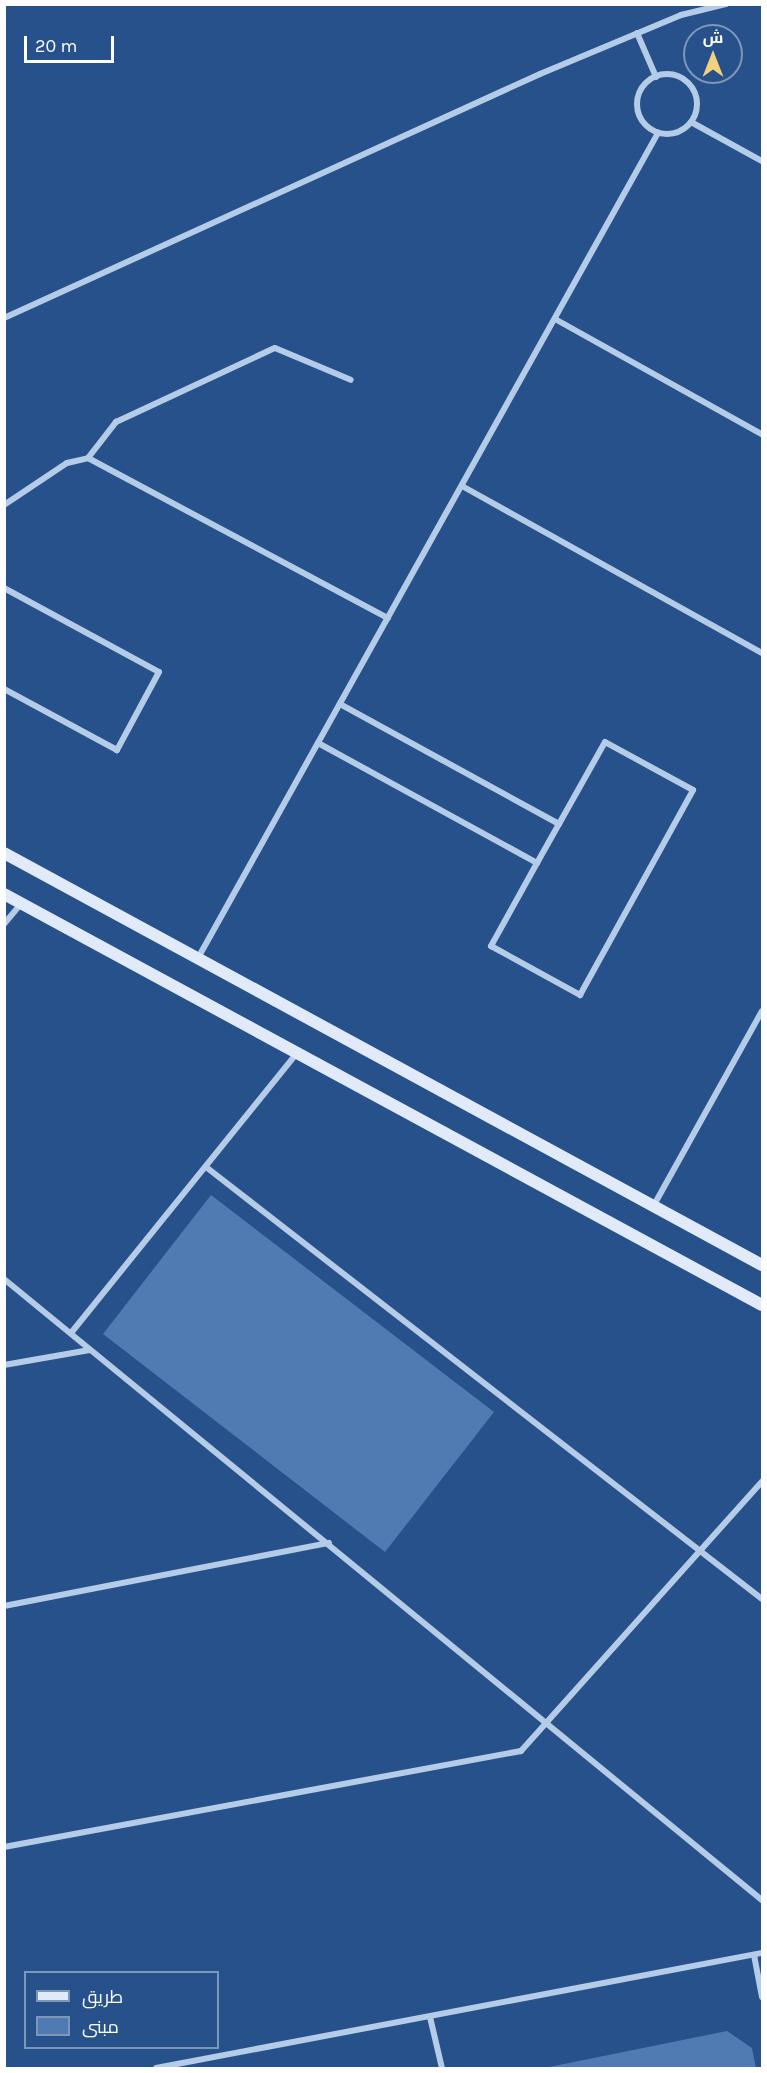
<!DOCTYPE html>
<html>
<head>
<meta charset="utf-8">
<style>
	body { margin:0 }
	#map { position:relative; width:767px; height:2073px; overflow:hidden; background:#27518a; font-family:Karla,Cairo,sans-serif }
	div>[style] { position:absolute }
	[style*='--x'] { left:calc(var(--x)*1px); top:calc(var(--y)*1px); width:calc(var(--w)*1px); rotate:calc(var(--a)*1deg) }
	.building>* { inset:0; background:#507ab2 }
	.street>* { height:6px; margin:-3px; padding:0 3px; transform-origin:3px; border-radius:3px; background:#b5cce9 }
	.street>.ring { margin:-3px; padding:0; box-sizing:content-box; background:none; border:6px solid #b5cce9; border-radius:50% }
	.secondary>* { height:12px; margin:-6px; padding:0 6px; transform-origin:6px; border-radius:6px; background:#e0eaf8 }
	span { translate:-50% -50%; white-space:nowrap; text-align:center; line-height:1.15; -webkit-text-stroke:5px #27518a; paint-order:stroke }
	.frame { position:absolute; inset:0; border:6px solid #fff; pointer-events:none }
	.legend { position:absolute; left:24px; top:1971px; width:195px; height:78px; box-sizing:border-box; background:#27518a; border:2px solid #7d97b9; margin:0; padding:8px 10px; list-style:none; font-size:18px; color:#fff }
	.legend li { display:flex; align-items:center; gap:12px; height:30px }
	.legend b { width:30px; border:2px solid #7d97b9 }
	.north { position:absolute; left:683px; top:24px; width:60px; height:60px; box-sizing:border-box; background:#27518a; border:2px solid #7d97b9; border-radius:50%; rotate:0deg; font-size:16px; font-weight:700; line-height:24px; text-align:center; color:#fff }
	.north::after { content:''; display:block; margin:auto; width:21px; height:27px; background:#f2d17b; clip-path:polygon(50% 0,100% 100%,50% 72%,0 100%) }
	.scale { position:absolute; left:24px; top:36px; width:90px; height:27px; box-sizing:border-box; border:3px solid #fff; border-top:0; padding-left:8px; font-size:18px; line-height:21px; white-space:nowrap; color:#fff; -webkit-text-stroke:4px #27518a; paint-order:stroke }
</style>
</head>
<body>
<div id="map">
	<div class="building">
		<div style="clip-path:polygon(211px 1195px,494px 1412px,385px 1552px,103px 1334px)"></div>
		<div style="clip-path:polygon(727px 2031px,752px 2048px,756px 2068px,544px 2068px)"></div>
	</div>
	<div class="street">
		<div style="--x:637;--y:33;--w:48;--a:66.6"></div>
		<div class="ring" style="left:637px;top:74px;width:54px;height:54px"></div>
		<div style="--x:691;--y:122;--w:81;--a:28.8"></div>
		<div style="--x:4;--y:318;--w:589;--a:-24.48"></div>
		<div style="--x:540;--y:74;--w:153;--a:-22.7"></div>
		<div style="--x:681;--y:15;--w:46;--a:-13.7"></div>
		<div style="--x:555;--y:319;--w:237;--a:29.1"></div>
		<div style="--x:88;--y:458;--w:46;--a:-52.1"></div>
		<div style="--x:116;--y:422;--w:175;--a:-25"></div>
		<div style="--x:275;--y:348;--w:82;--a:22.8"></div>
		<div style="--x:462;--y:486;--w:343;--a:29.1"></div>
		<div style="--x:4;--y:505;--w:76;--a:-33.7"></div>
		<div style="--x:67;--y:463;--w:22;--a:-13"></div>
		<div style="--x:88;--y:458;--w:340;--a:28.1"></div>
		<div style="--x:4;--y:588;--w:176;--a:28.5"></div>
		<div style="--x:159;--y:672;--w:89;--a:118.3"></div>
		<div style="--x:117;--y:750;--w:128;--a:-151.6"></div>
		<div style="--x:318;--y:743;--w:250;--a:28.7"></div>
		<div style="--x:537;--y:863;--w:95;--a:119"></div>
		<div style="--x:491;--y:946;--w:102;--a:28.8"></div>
		<div style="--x:580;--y:995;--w:234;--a:-61.1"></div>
		<div style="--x:693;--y:790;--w:100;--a:-151.4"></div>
		<div style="--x:605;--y:742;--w:94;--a:119.3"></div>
		<div style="--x:559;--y:824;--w:250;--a:-151.3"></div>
		<div style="--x:537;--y:863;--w:45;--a:-60.6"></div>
		<div style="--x:4;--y:924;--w:26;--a:-50"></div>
		<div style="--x:198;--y:958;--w:945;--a:-60.86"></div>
		<div style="--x:206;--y:1167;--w:704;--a:37.85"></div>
		<div style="--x:654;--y:1205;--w:222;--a:-60.9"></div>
		<div style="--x:4;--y:1279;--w:980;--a:39.33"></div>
		<div style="--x:71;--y:1333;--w:361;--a:-51.1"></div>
		<div style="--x:4;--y:1365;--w:87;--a:-9.9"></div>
		<div style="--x:4;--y:1606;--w:331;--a:-11"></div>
		<div style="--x:4;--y:1847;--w:526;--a:-10.52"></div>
		<div style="--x:521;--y:1751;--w:362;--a:-48.2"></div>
		<div style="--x:754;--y:1955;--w:43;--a:79.2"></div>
		<div style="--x:430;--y:2017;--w:52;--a:76.8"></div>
		<div style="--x:156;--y:2068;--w:617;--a:-10.75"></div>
	</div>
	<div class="secondary">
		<div style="--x:4;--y:853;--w:863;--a:28.53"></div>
		<div style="--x:4;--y:894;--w:862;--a:28.47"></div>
	</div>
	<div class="frame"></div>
	<ul class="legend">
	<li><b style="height:8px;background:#e0eaf8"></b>طريق</li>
	<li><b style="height:16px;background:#507ab2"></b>مبنى</li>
	</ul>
	<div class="north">ش</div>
	<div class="scale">20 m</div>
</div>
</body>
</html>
